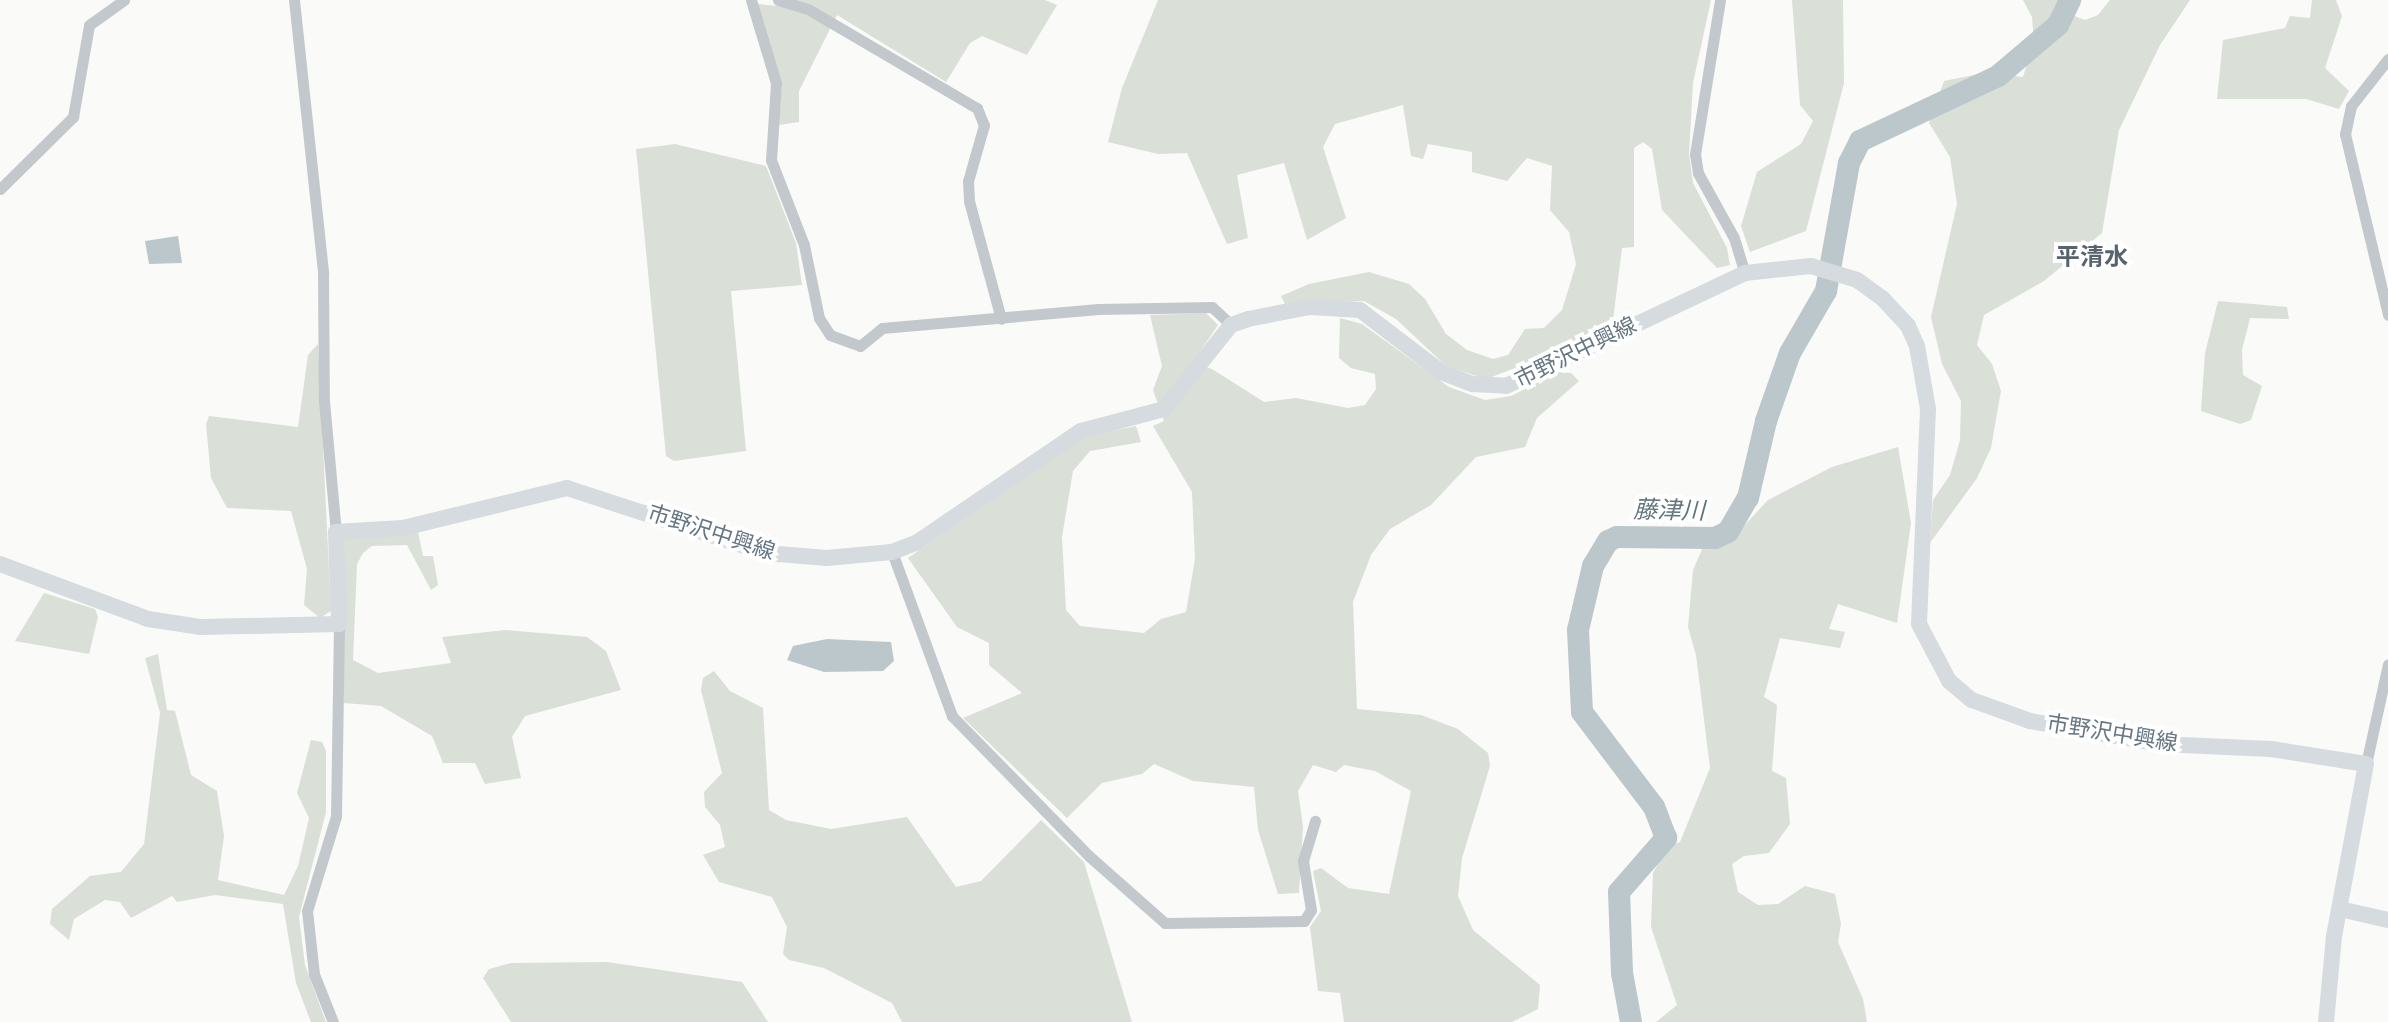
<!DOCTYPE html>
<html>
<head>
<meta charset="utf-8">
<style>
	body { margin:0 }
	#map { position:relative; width:2388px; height:1022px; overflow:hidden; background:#fafaf8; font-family:"Varela Round","Noto Sans JP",sans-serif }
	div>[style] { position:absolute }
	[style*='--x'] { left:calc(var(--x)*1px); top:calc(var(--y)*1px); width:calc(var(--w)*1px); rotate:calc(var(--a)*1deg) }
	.green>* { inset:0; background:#dadfd7 }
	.water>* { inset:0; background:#bbc7cb }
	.river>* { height:22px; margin:-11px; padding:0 11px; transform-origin:11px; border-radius:11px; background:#bbc7cb }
	.street>* { height:11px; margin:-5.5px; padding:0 5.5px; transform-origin:5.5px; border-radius:5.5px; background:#c3c8cc }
	.secondary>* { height:16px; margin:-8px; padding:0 8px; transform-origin:8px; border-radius:8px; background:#d6dbdf }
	span { translate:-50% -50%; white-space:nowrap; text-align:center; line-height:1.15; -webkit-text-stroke:8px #fff; paint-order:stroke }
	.street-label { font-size:22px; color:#657683 }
	.neighbourhood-label { font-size:24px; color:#57646e; font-weight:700 }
	.water-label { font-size:24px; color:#60757c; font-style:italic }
</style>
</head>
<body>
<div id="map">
	<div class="green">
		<div style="clip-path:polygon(780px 0,1045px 0,1057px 5px,1027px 55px,982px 36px,970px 43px,946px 82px,837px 15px,799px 91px,799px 122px,779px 125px,782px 82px,755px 11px,758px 4px,778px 6px)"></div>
		<div style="clip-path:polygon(1158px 0,1711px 0,1693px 83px,1689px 154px,1693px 183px,1727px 248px,1730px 265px,1717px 268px,1662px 210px,1652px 149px,1643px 142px,1634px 148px,1634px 247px,1622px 248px,1613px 320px,1561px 351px,1486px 379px,1446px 366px,1396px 319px,1364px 301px,1285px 304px,1281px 296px,1309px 284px,1369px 272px,1409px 284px,1425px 299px,1446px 334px,1467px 350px,1493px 359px,1508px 355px,1525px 329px,1544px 328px,1562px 310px,1576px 264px,1569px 232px,1550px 210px,1552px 166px,1527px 158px,1507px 181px,1472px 172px,1472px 152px,1428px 144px,1423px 159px,1411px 156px,1403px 105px,1335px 124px,1323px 147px,1346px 218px,1307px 240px,1284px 163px,1237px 175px,1248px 238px,1227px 244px,1187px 153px,1158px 154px,1108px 142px,1122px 88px)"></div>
		<div style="clip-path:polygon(1792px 0,1843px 0,1844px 83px,1806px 231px,1750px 252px,1741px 226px,1757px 172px,1801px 144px,1813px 121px,1800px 105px)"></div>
		<div style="clip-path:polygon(2023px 0,2067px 0,2064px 12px,2085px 20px,2098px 15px,2110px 0,2190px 0,2160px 45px,2119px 130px,2102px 233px,2044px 281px,1984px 315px,1977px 345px,1992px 364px,2001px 391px,1991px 448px,1977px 478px,1930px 543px,1933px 500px,1950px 475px,1960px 440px,1961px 401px,1942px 364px,1931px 317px,1957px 204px,1950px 157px,1929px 123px,1944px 81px,1984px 73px,2023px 77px,2034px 42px,2032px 17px)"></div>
		<div style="clip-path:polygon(2312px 0,2336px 0,2342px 16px,2325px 68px,2349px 91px,2339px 109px,2306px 99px,2217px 99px,2223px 40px,2285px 28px,2290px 16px,2310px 18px)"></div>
		<div style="clip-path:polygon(675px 144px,766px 166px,796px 243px,802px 285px,731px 291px,746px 451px,674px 461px,666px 456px,636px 149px)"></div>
		<div style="clip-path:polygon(2218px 301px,2287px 307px,2289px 319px,2250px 318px,2242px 350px,2243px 375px,2262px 386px,2251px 420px,2240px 424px,2201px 411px,2205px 353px)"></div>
		<div style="clip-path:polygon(1206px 313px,1218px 325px,1192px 363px,1212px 369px,1264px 402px,1296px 398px,1348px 408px,1365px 405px,1376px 389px,1375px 374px,1351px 368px,1339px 358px,1340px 318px,1362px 324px,1449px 387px,1485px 400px,1511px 396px,1559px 372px,1571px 373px,1579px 381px,1537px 418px,1525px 447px,1476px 457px,1431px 505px,1390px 529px,1371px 555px,1353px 602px,1357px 709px,1421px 715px,1458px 729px,1488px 753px,1490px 766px,1462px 858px,1458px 896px,1473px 930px,1540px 985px,1538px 1009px,1512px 1022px,1344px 1022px,1340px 993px,1318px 991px,1310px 927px,1321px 911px,1313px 871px,1321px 868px,1348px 888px,1389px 894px,1411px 791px,1375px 771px,1344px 765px,1336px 772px,1313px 765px,1298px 791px,1303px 827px,1299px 893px,1278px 894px,1258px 830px,1254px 787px,1193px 781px,1154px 764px,1142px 774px,1102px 783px,1067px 818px,963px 718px,1022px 693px,989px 665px,989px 643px,957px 627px,908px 558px,1086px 436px,1136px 426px,1141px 442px,1090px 451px,1073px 471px,1062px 537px,1066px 610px,1080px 626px,1144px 633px,1161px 619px,1186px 612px,1195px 559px,1192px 492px,1153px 426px,1164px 421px,1153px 390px,1162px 366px,1150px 315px)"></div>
		<div style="clip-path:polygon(318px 344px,331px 611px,320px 618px,304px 605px,307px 569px,291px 511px,227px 508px,211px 478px,206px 424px,209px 416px,298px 427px,308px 355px)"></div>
		<div style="clip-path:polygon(1898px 447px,1911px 523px,1897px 623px,1838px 604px,1829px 629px,1845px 632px,1840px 648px,1780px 638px,1764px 697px,1777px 705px,1772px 771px,1786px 778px,1790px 824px,1769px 853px,1744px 856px,1732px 864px,1738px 892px,1758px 905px,1778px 904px,1805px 886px,1835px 894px,1841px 924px,1838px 942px,1863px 999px,1867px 1022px,1656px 1022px,1677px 1005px,1651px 927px,1653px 873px,1668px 846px,1680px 842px,1710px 768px,1696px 655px,1688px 627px,1693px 570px,1703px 547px,1730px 541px,1768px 500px,1832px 467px)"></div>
		<div style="clip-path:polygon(418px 532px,423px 556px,433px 556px,438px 585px,431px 590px,407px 545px,372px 546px,363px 553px,357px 564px,353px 660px,378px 673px,451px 663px,442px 637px,505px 630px,587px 637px,606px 651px,621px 690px,525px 716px,512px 737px,521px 778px,485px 784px,475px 763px,443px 763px,432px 736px,381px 706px,344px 703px,339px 538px)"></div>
		<div style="clip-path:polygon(44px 593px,95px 609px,98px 617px,89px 654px,15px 641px)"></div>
		<div style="clip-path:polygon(158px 654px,167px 710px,175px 711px,191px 775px,217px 791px,224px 836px,218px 880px,284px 895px,298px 866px,309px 818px,297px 793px,311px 740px,322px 742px,326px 751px,326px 812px,299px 917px,305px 965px,326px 1022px,311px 1022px,296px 983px,283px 904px,215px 895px,177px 902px,172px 896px,131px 918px,120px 902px,105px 900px,74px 919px,69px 940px,50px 924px,52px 909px,90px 876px,121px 872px,144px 844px,160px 713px,145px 658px)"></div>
		<div style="clip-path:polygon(714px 671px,730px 691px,763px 708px,769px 810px,786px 820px,831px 829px,907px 817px,956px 887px,981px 881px,1041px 820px,1084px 862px,1132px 1022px,902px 1022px,892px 1003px,824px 968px,789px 960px,783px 954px,787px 927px,772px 897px,719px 882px,703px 855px,725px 847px,720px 825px,705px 807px,704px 792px,722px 773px,701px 690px,703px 678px)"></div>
		<div style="clip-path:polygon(607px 962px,742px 982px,768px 1022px,511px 1022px,483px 978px,489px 969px,511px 963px)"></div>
	</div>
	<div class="water">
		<div style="clip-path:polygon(178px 236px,182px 263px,149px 264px,145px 241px)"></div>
		<div style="clip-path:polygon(827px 639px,891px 642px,894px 661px,883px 671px,824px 672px,787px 660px,793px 646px)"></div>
	</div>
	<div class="river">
		<div style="--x:1631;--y:1022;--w:50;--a:-100.4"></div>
		<div style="--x:1622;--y:973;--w:81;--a:-92.1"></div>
		<div style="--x:1619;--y:892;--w:72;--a:-49"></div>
		<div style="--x:1666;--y:838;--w:33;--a:-111"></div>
		<div style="--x:1654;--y:807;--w:119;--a:-127.2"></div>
		<div style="--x:1582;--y:712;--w:82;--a:-92.8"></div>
		<div style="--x:1578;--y:630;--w:66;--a:-76.8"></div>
		<div style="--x:1593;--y:566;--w:29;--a:-59"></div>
		<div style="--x:1608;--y:541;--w:10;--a:-24"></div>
		<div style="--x:1617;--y:537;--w:98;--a:0.6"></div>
		<div style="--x:1715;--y:538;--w:14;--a:-25"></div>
		<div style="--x:1728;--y:532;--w:39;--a:-60"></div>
		<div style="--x:1748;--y:498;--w:79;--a:-76.8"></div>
		<div style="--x:1766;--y:421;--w:72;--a:-70.6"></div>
		<div style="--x:1790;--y:353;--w:72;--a:-59.9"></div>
		<div style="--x:1826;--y:291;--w:130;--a:-79.8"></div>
		<div style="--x:1849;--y:163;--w:25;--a:-63"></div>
		<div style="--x:1860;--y:141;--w:153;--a:-25.2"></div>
		<div style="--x:1998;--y:76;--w:79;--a:-40.4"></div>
		<div style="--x:2058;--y:25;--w:28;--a:-64"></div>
	</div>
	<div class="street">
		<div style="--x:294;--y:0;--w:275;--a:83.9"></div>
		<div style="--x:323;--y:273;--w:128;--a:89.6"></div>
		<div style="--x:324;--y:401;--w:132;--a:84.8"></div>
		<div style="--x:751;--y:0;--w:87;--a:73.2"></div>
		<div style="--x:776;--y:83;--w:77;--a:93.7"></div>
		<div style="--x:771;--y:160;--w:91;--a:68.8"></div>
		<div style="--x:804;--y:245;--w:75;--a:78.4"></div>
		<div style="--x:819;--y:318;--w:20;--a:57"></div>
		<div style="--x:830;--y:335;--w:32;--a:20"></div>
		<div style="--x:860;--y:346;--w:28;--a:-39"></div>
		<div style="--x:882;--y:328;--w:217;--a:-5"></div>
		<div style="--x:1098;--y:309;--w:114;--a:-1"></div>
		<div style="--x:1212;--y:307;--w:26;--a:43"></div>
		<div style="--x:778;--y:0;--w:31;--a:17"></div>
		<div style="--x:808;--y:9;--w:196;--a:30.4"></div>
		<div style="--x:977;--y:108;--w:18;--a:68"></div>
		<div style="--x:984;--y:125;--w:58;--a:105.9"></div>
		<div style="--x:968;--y:181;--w:20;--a:87"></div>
		<div style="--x:969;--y:201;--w:122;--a:74.8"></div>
		<div style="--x:1720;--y:0;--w:156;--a:99.2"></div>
		<div style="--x:1695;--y:154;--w:19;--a:81"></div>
		<div style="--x:1698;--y:173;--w:74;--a:61"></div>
		<div style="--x:1734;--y:238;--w:37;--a:73"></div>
		<div style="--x:2388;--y:59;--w:60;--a:128.2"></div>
		<div style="--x:2351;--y:106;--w:29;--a:102"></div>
		<div style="--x:2345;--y:134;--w:186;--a:76.6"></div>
		<div style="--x:0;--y:189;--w:103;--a:-44.6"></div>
		<div style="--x:73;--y:117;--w:93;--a:-80.1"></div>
		<div style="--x:89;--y:25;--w:43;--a:-35.5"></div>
		<div style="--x:892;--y:552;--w:175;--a:69.9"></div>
		<div style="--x:952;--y:716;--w:196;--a:45.6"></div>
		<div style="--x:1089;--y:856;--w:101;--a:41.4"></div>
		<div style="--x:1165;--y:923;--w:139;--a:-0.8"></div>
		<div style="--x:1304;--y:921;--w:13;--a:-58"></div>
		<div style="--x:1311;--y:910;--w:50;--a:-99.3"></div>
		<div style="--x:1303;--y:861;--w:42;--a:-73.3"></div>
		<div style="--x:2366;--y:764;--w:102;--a:-77.6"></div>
		<div style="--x:333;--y:1022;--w:52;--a:-111.6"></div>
		<div style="--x:314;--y:974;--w:63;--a:-96.3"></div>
		<div style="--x:307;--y:911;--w:99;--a:-73"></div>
		<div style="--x:336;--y:816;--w:192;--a:-89.1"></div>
	</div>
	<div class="secondary">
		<div style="--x:0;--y:564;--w:158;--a:20.4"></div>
		<div style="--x:148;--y:619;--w:54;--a:8.6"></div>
		<div style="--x:201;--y:627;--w:138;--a:-1.2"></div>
		<div style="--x:339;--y:624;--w:92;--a:-91.9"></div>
		<div style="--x:336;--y:532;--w:67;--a:-3.4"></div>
		<div style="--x:403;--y:528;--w:169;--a:-13.7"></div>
		<div style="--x:567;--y:488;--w:209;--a:18.1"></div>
		<div style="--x:766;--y:553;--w:61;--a:4.7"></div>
		<div style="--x:827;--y:558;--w:65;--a:-5.3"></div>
		<div style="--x:892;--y:552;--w:26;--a:-21"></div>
		<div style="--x:916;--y:543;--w:199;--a:-34.2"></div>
		<div style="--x:1081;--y:431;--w:86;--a:-14.8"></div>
		<div style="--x:1164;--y:409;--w:107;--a:-51.4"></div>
		<div style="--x:1231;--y:325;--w:18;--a:-19"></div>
		<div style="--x:1248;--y:319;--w:63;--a:-11"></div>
		<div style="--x:1310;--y:307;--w:50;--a:3.4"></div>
		<div style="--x:1360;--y:310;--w:102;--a:37.4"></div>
		<div style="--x:1441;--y:372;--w:34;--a:21"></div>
		<div style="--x:1473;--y:384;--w:33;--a:3"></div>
		<div style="--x:1506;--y:386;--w:264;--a:-25.3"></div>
		<div style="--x:1745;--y:273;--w:66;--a:-6.1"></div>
		<div style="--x:1811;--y:266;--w:48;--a:16.9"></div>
		<div style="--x:1857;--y:280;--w:32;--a:36"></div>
		<div style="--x:1883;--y:299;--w:37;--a:47"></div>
		<div style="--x:1908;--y:326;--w:22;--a:66"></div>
		<div style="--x:1917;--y:346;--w:64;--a:80.1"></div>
		<div style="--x:1928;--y:409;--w:215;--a:92.4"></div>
		<div style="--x:1919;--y:624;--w:64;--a:62.2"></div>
		<div style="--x:1949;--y:681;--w:30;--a:40"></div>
		<div style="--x:1972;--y:700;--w:62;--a:19.9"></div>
		<div style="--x:2030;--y:721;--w:132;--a:10"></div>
		<div style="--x:2160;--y:744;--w:111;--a:2.6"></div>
		<div style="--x:2271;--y:749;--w:96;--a:9"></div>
		<div style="--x:2366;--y:764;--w:175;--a:100.5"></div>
		<div style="--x:2334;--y:936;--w:86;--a:95.3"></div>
		<div style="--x:2340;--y:909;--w:49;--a:12.9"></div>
	</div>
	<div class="street-label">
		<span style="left:1576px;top:353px;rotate:-26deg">市野沢中興線</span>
		<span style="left:711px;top:533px;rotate:18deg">市野沢中興線</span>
		<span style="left:2112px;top:734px;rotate:9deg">市野沢中興線</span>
	</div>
	<div class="neighbourhood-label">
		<span style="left:2092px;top:258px">平清水</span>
	</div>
	<div class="water-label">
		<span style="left:1669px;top:511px;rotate:1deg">藤津川</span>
	</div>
</div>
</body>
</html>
